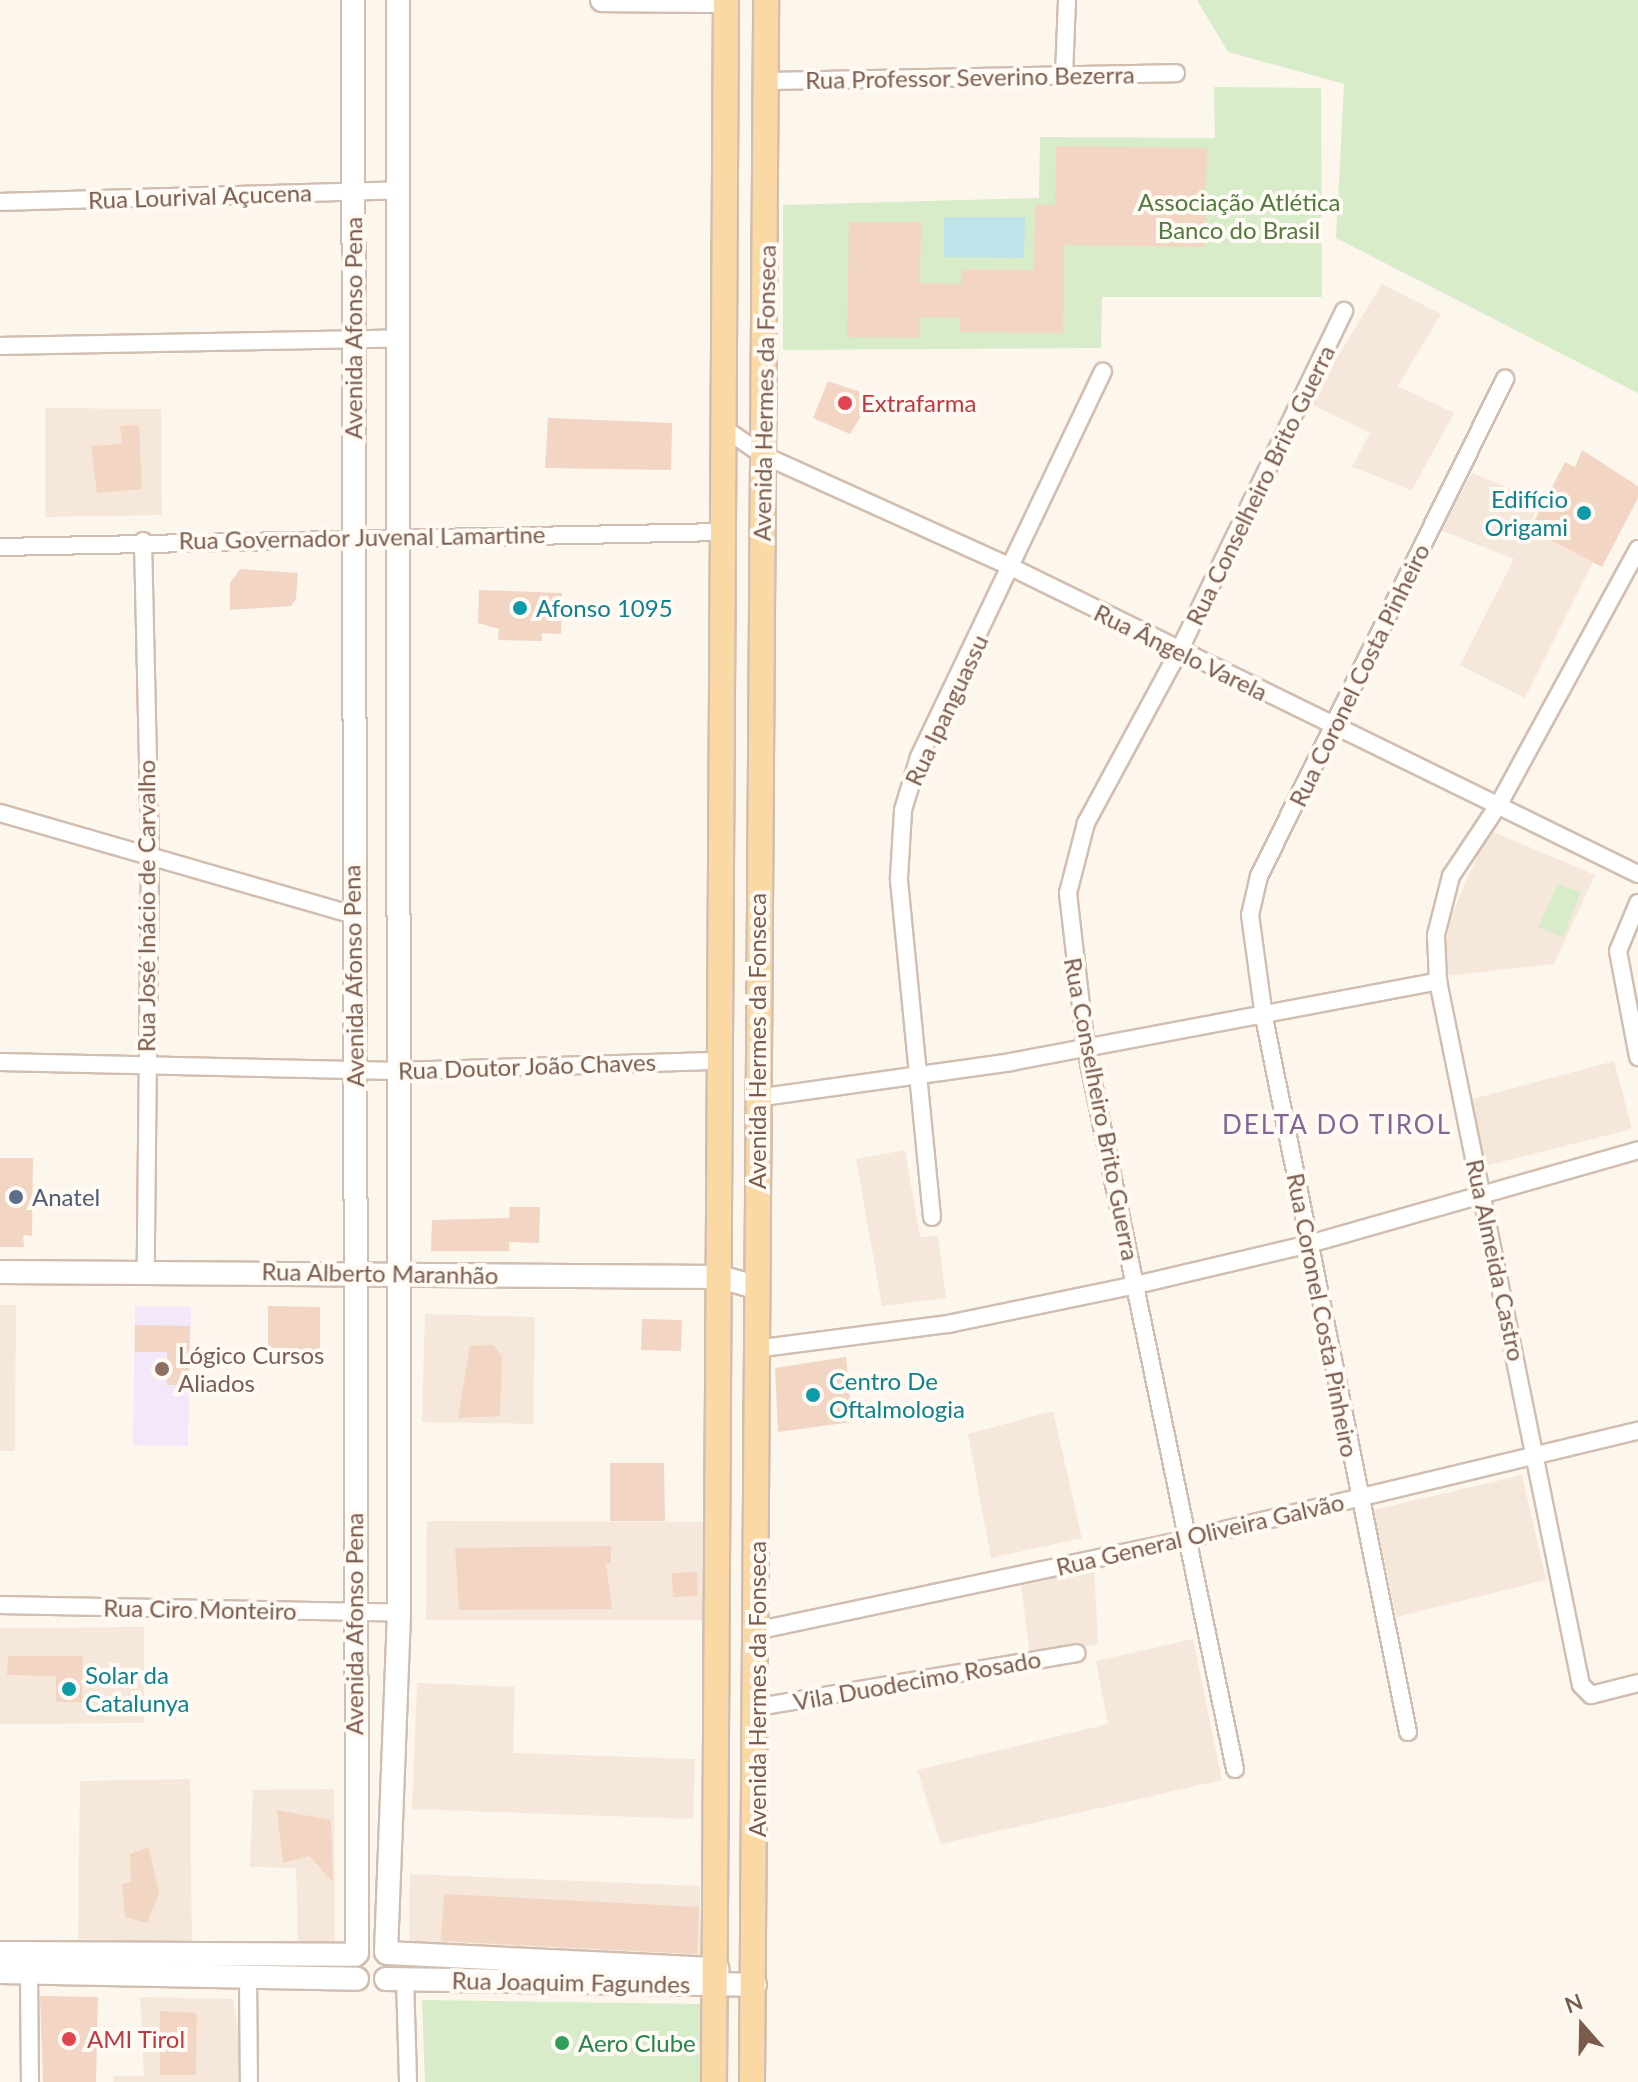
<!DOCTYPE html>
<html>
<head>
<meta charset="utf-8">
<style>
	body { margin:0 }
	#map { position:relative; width:1638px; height:2082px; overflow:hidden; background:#fdf6ec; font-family:Lato,sans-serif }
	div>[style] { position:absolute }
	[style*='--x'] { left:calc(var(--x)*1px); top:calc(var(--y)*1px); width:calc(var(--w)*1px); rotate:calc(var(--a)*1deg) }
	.residential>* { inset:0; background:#f5e8da }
	.education>* { inset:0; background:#f3e8fa }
	.green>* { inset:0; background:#d8ecc9 }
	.water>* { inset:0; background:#bfe3e8 }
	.building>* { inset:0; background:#f3d5c3 }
	.roads { filter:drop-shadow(2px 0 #d1beb0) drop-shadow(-2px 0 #d1beb0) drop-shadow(0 2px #d1beb0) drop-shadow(0 -2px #d1beb0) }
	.street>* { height:16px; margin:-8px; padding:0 8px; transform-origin:8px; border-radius:8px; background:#fff }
	.secondary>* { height:22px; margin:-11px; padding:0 11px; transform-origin:11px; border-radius:11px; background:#fff }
	.primary>* { height:24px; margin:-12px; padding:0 12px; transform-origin:12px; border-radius:12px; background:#fbd9a5 }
	.dots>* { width:22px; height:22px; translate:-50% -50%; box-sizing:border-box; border:4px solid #fffaf3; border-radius:50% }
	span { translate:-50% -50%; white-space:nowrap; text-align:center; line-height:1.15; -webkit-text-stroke:8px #fffaf3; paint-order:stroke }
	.street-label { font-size:24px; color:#7a5c4d }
	.park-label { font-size:24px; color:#537a41 }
	.health-label { font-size:24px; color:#be3a42 }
	.left { translate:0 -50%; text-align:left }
	.culture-label { font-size:24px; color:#0d838f }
	.right { translate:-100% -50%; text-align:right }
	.service-label { font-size:24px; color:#4e5e75 }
	.education-label { font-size:24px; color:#785e54 }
	.leisure-label { font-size:24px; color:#27864d }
	.neighbourhood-label { font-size:26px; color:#846695; letter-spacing:2px }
	.north { position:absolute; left:1542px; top:1986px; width:80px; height:80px; -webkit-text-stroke:6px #fffaf3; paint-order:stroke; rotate:340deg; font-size:22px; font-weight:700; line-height:32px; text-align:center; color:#7a5c4d }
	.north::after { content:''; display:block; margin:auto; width:28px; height:36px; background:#7a5c4d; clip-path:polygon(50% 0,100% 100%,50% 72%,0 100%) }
</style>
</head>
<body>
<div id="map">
	<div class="residential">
		<div style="clip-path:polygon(1382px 284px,1441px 314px,1398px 386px,1454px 413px,1412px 490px,1352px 467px,1370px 433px,1309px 403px)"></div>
		<div style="clip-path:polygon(45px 408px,161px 409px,162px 515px,45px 517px)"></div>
		<div style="clip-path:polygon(1472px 473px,1538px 500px,1530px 529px,1593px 562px,1525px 698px,1460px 665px,1514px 559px,1440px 530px)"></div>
		<div style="clip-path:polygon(1489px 830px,1595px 875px,1554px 964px,1446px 976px,1448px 922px)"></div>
		<div style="clip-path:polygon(1614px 1061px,1632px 1129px,1485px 1166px,1469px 1100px)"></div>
		<div style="clip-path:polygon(905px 1150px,920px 1237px,938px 1236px,946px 1298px,882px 1306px,856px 1159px)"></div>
		<div style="clip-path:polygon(0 1305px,16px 1305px,15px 1451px,0 1451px)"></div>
		<div style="clip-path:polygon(425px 1314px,535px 1317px,533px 1424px,422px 1422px)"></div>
		<div style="clip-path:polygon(1053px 1411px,1082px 1538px,991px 1558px,968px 1434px)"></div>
		<div style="clip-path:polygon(1522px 1475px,1546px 1580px,1396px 1617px,1374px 1510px)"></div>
		<div style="clip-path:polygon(427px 1521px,704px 1522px,703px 1620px,426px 1620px)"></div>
		<div style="clip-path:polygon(1094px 1565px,1098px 1644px,1030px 1654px,1020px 1578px)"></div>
		<div style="clip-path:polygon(144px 1627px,144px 1723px,0 1724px,0 1628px)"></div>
		<div style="clip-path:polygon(1193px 1639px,1222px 1780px,941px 1844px,917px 1770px,1108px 1724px,1096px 1661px)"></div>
		<div style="clip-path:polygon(417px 1683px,515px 1687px,513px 1753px,695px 1759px,693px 1819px,412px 1809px)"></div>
		<div style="clip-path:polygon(190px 1779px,192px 1942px,78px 1939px,80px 1781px)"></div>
		<div style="clip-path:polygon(334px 1789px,335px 1944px,298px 1944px,296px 1868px,250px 1867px,253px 1790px)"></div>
		<div style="clip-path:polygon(410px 1874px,700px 1886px,700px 1960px,409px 1946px)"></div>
		<div style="clip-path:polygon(140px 1997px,233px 1999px,247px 2082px,113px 2082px,113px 2076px,144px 2076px)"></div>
	</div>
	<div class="education">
		<div style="clip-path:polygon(135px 1306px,191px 1307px,188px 1446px,133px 1445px)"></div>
	</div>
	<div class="green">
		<div style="clip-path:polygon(1197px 0,1638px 0,1638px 393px,1336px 238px,1344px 84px,1228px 52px)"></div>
		<div style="clip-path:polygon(1214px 87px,1321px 88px,1322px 297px,1102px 297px,1101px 348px,783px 350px,783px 205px,1039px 198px,1040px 137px,1215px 138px)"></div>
		<div style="clip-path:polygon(1558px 884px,1581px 892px,1563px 937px,1538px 927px)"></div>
		<div style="clip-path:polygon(422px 2000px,701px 2004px,700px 2082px,425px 2082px)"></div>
	</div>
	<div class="water">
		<div style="clip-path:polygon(944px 217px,1025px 217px,1024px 258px,944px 257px)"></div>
	</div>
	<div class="building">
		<div style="clip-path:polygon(1056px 146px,1207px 148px,1205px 247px,1064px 245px,1063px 333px,960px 332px,960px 318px,920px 317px,920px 338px,847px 337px,849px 222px,921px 222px,920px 283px,961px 284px,961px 269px,1034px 270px,1035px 205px,1055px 205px)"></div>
		<div style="clip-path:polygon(828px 381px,873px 396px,850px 434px,813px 418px)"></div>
		<div style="clip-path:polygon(548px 418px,672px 423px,671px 470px,545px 468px)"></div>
		<div style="clip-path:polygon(139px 425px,142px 489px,97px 493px,91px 446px,122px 444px,120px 426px)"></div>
		<div style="clip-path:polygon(1582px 450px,1638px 486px,1638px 498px,1602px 567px,1530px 529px,1565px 462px,1575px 467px)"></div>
		<div style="clip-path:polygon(240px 569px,298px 573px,296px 599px,291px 606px,230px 610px,230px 583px)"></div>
		<div style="clip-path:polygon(479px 590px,562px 593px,561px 634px,542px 633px,542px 641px,498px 640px,499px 629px,478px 623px)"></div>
		<div style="clip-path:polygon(0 1158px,33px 1158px,32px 1236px,23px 1235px,24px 1247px,0 1247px)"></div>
		<div style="clip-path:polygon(510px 1207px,540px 1207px,539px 1243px,509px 1242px,509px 1251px,431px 1251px,432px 1220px,509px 1218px)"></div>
		<div style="clip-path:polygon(268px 1306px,320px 1307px,320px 1352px,268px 1352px)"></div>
		<div style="clip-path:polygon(642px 1319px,682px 1320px,681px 1351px,641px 1350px)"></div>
		<div style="clip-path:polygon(135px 1325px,190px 1326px,189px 1385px,167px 1385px,167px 1352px,135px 1352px)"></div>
		<div style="clip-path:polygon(493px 1345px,502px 1357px,500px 1416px,458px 1418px,470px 1346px)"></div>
		<div style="clip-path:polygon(846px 1357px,852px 1422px,778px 1432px,775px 1368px)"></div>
		<div style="clip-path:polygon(610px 1463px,664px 1463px,665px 1521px,610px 1521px)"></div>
		<div style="clip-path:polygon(611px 1546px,611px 1563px,606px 1563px,612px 1609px,459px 1610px,455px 1548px)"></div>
		<div style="clip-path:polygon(697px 1572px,698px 1596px,673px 1597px,672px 1573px)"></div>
		<div style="clip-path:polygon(8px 1656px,83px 1656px,82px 1702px,56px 1702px,56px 1676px,7px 1675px)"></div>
		<div style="clip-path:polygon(277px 1810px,331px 1820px,333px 1882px,309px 1856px,283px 1863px)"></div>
		<div style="clip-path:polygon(149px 1847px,159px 1894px,147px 1923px,125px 1917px,122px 1884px,131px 1882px,130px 1854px)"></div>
		<div style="clip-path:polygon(444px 1894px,699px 1907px,697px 1954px,441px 1941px)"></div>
		<div style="clip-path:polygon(40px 1996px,98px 1997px,96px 2082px,43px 2082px)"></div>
		<div style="clip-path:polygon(160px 2011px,197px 2013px,196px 2075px,160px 2075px)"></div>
	</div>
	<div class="roads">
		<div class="street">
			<div style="--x:1064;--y:75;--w:75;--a:-87.7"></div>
			<div style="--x:765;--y:81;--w:411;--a:-1.1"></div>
			<div style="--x:0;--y:202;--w:400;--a:-1.7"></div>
			<div style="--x:0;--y:346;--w:401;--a:-1.1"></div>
			<div style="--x:725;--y:429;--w:46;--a:34.4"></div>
			<div style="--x:763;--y:455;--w:274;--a:24.3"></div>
			<div style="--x:1013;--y:568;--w:696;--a:26.09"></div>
			<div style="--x:143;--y:541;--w:316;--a:88.7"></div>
			<div style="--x:150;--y:857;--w:414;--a:90.6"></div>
			<div style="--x:0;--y:547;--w:723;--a:-1.19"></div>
			<div style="--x:1638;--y:549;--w:290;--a:118.6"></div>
			<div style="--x:1499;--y:804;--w:87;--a:123.7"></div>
			<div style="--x:1451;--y:876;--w:61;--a:104.3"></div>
			<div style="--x:1436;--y:935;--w:46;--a:87.5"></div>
			<div style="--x:1438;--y:981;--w:718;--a:78.52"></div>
			<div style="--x:1581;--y:1685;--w:14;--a:45"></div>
			<div style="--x:1591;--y:1695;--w:49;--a:-14.3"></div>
			<div style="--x:0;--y:813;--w:365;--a:16.1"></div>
			<div style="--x:1638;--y:903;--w:52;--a:112.6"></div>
			<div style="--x:1618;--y:951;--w:108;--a:79.3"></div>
			<div style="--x:0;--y:1062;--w:396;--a:1.3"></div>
			<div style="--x:396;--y:1071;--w:323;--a:-1.8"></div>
			<div style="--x:756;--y:1098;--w:258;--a:-8"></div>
			<div style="--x:1011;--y:1062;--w:435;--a:-10.7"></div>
			<div style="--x:932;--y:1217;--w:341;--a:-95.6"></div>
			<div style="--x:899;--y:878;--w:68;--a:-86.6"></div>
			<div style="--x:903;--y:810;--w:55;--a:-73.2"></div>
			<div style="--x:919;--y:757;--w:427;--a:-64.5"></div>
			<div style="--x:755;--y:1349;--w:195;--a:-7.4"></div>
			<div style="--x:948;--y:1324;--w:192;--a:-11.7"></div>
			<div style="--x:1136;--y:1285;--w:178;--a:-13.3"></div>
			<div style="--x:1309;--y:1244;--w:342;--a:-15.9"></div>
			<div style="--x:0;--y:1605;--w:399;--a:1.1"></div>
			<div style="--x:760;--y:1630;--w:437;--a:-12"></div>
			<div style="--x:1187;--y:1539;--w:464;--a:-13.5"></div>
			<div style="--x:758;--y:1707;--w:323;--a:-9.6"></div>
			<div style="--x:1408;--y:1732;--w:729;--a:-101.39"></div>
			<div style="--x:1264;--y:1017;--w:103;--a:-97.8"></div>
			<div style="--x:1250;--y:915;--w:40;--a:-77"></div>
			<div style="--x:1259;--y:876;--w:555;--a:-63.67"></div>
			<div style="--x:1235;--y:1769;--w:735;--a:-101.69"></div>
			<div style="--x:1086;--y:1049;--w:157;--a:-96.6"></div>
			<div style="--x:1068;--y:893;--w:72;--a:-75.6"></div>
			<div style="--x:1086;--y:823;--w:196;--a:-61.6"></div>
			<div style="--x:1179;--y:651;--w:378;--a:-64.1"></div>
			<div style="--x:29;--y:1972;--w:110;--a:89.5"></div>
			<div style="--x:248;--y:1975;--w:107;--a:89.5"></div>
			<div style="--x:405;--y:1979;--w:103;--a:88.3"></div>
		</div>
		<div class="secondary">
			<div style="--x:353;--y:0;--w:1953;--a:89.88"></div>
			<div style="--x:602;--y:0;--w:124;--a:0.5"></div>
			<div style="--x:0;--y:1272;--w:720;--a:0.4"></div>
			<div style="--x:720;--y:1277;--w:37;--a:16"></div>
			<div style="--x:386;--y:1952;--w:339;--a:-87.8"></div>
			<div style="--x:399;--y:1613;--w:1613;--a:-90.04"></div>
			<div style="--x:0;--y:1953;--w:355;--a:0.3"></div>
			<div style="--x:387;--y:1953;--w:331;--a:2.8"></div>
			<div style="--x:0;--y:1972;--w:357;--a:1.1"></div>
			<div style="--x:386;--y:1979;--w:369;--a:0.9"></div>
		</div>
		<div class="primary">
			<div style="--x:714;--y:2082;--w:2082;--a:-89.67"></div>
			<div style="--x:752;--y:2082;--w:2082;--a:-89.61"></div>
		</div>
	</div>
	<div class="dots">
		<div style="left:845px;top:403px;background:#e0444e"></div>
		<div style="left:1584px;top:513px;background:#0f9aa8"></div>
		<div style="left:520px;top:608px;background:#0f9aa8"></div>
		<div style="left:16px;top:1197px;background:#5c6f8a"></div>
		<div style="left:162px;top:1369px;background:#8d6e63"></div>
		<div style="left:813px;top:1395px;background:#0f9aa8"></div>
		<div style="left:69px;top:1689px;background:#0f9aa8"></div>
		<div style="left:69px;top:2039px;background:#e0444e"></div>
		<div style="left:562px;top:2043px;background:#2e9e5b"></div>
	</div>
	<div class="street-label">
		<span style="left:970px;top:77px;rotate:-1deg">Rua Professor Severino Bezerra</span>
		<span style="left:200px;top:196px;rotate:-2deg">Rua Lourival Açucena</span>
		<span style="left:353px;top:328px;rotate:-90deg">Avenida Afonso Pena</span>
		<span style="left:764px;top:393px;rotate:-89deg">Avenida Hermes da Fonseca</span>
		<span style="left:1260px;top:485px;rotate:-64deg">Rua Conselheiro Brito Guerra</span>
		<span style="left:362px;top:537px;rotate:-1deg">Rua Governador Juvenal Lamartine</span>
		<span style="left:1181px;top:652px;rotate:26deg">Rua Ângelo Varela</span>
		<span style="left:1359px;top:675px;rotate:-64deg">Rua Coronel Costa Pinheiro</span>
		<span style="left:946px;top:710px;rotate:-65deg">Rua Ipanguassu</span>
		<span style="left:146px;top:906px;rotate:-90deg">Rua José Inácio de Carvalho</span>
		<span style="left:353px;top:976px;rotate:-91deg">Avenida Afonso Pena</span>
		<span style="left:757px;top:1041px;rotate:-90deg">Avenida Hermes da Fonseca</span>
		<span style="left:527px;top:1066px;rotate:-2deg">Rua Doutor João Chaves</span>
		<span style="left:1102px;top:1109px;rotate:79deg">Rua Conselheiro Brito Guerra</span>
		<span style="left:1496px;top:1260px;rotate:78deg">Rua Almeida Castro</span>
		<span style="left:380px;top:1273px;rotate:1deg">Rua Alberto Maranhão</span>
		<span style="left:1323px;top:1315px;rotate:79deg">Rua Coronel Costa Pinheiro</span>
		<span style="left:1200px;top:1534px;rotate:-13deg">Rua General Oliveira Galvão</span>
		<span style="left:200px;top:1609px;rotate:1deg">Rua Ciro Monteiro</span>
		<span style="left:354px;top:1624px;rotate:-90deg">Avenida Afonso Pena</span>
		<span style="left:917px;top:1680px;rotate:-10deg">Vila Duodecimo Rosado</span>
		<span style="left:757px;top:1689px;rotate:-90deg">Avenida Hermes da Fonseca</span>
		<span style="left:571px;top:1982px;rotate:1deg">Rua Joaquim Fagundes</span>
	</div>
	<div class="park-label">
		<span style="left:1239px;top:216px">Associação Atlética<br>Banco do Brasil</span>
	</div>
	<div class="health-label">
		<span class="left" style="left:861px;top:403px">Extrafarma</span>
		<span class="left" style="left:87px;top:2039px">AMI Tirol</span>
	</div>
	<div class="culture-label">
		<span class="right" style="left:1568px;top:513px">Edifício<br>Origami</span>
		<span class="left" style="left:536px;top:608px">Afonso 1095</span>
		<span class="left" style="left:829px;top:1395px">Centro De<br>Oftalmologia</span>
		<span class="left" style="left:85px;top:1689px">Solar da<br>Catalunya</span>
	</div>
	<div class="service-label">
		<span class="left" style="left:32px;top:1197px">Anatel</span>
	</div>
	<div class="education-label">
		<span class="left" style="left:178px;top:1369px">Lógico Cursos<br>Aliados</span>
	</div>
	<div class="leisure-label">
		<span class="left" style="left:578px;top:2043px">Aero Clube</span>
	</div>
	<div class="neighbourhood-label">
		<span style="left:1337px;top:1125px">DELTA DO TIROL</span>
	</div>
	<div class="north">N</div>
</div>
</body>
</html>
